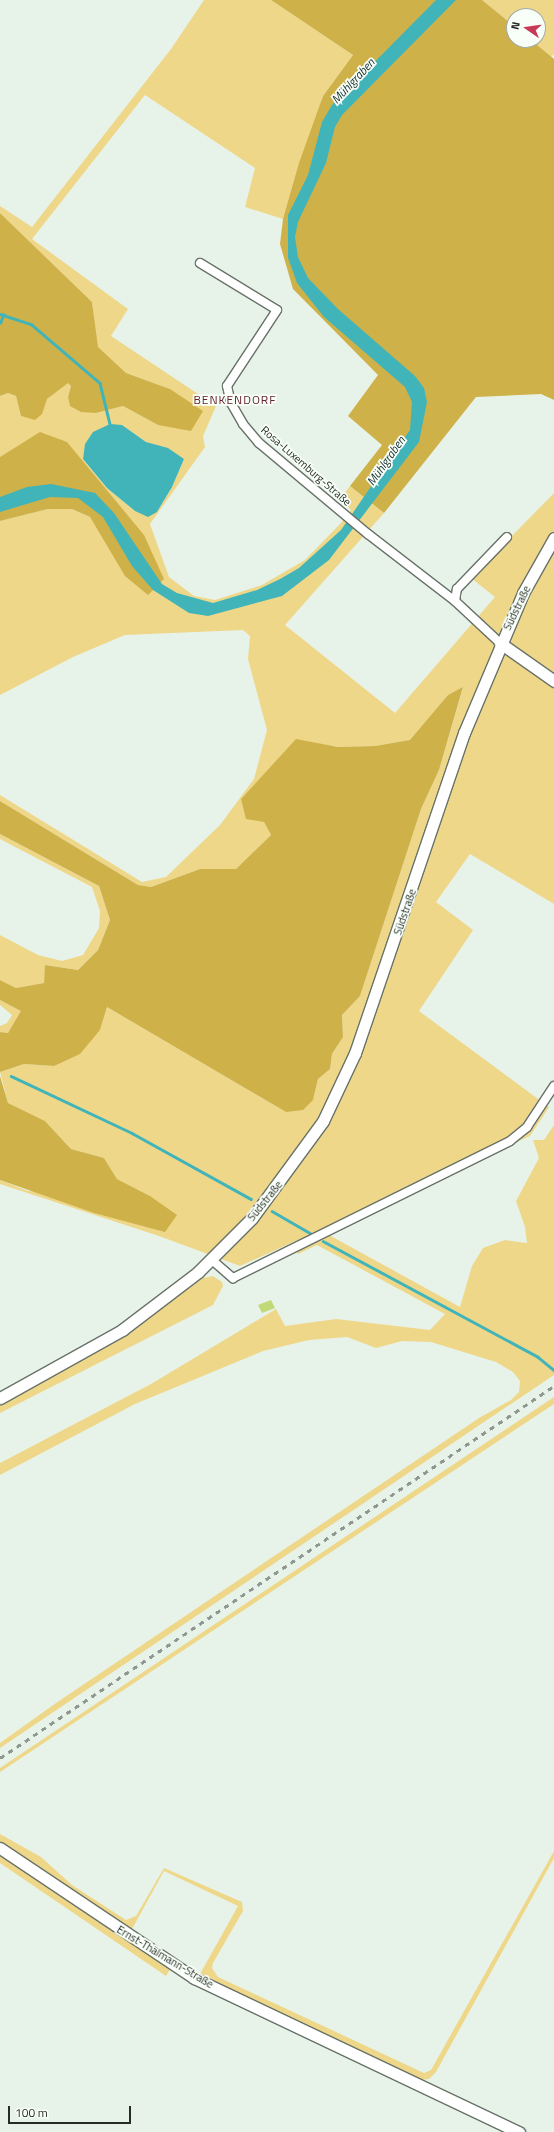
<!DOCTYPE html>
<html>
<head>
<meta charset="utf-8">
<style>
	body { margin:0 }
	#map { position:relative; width:554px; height:2132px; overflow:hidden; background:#e7f3e8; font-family:"Titillium Web",sans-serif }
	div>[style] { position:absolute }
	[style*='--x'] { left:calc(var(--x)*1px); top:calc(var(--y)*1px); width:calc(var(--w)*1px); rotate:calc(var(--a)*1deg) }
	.green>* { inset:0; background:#efd78a }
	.forest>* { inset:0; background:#ceb149 }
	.water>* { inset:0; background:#41b4ba }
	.stream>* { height:2.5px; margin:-1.25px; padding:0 1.25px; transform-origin:1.25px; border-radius:1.25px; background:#41b4ba }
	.building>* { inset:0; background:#c2d977 }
	.roads { filter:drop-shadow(1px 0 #687268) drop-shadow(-1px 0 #687268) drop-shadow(0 1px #687268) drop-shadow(0 -1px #687268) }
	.street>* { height:8px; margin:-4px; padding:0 4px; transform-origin:4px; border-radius:4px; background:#fff }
	.secondary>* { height:11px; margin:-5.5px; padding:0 5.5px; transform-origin:5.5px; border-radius:5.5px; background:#fff }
	.rail>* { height:2.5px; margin-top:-1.25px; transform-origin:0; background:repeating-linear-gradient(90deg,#8f9890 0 5px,transparent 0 10px) }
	span { translate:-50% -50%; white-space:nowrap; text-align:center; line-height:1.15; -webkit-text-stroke:3.5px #f8fff8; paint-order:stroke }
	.street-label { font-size:11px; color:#272b27 }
	.water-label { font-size:12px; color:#162f31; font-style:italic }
	.neighbourhood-label { font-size:12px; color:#67212e; letter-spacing:1px }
	.north { position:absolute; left:506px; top:8px; width:40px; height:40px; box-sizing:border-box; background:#f8fff8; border:1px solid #a4aaa4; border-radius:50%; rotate:283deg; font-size:11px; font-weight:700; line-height:16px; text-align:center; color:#272b27 }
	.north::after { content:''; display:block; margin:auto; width:14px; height:18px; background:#c83857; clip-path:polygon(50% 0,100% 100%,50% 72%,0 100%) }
	.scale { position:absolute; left:8px; top:2106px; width:123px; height:18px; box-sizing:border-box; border:2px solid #272b27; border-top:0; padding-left:5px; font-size:12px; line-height:14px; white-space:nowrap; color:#272b27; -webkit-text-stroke:3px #f8fff8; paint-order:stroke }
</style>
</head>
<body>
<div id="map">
	<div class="green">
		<div style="clip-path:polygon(evenodd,204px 0,271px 0,353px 55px,323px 96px,283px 219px,245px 207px,255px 168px,145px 95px,32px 239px,128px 309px,111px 336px,216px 406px,203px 436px,205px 447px,150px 524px,169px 577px,194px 596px,215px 600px,262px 585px,305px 560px,340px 524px,351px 510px,340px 499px,350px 486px,384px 513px,285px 625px,395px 713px,495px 597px,471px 578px,554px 493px,554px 904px,470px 854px,436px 902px,473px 930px,419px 1011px,549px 1107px,530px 1136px,240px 1266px,159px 1236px,0 1184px,0 1180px,28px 1191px,150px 1196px,117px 1179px,104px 1158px,71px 1149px,45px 1121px,8px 1103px,0 1072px,24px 1064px,54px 1066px,100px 1030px,107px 1007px,286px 1112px,313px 1100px,318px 1079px,330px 1069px,332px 1054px,343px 1037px,342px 1015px,360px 996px,421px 809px,439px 770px,463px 688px,448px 695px,411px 740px,375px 746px,338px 747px,296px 740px,241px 799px,264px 822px,271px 835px,236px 869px,200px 869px,151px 887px,138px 885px,0 801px,0 795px,142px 882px,166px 877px,220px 825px,254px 779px,267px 730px,248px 659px,250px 636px,243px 630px,125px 635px,73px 657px,0 695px,0 521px,48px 509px,72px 509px,90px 517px,102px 534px,80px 460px,67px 442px,17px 448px,0 457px,0 396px,8px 393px,16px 396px,21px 416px,35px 419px,47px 399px,68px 382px,71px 386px,68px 397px,96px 413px,123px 406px,158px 425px,170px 389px,126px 373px,97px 347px,92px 302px,0 213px,0 206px,32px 227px,171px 49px,204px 0,122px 425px,146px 442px,184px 459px,172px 487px,157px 512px,135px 511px,107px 488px,83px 459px,122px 425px)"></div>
		<div style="clip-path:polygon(482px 0,554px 0,554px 54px,551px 57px,531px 40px,538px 40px,538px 16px,514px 16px,514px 26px)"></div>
		<div style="clip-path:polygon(0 834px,99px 886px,110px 920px,98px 950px,78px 970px,46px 965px,44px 983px,16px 988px,0 980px,0 935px,38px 955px,62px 961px,83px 955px,99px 928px,100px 911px,92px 887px,0 839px)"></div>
		<div style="clip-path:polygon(0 1000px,22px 1011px,8px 1033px,0 1032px,0 1026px,7px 1023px,12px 1015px,0 1005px)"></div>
		<div style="clip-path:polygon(554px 1125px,554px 1375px,0 1748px,0 1743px,56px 1703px,479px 1418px,511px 1400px,519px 1392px,520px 1381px,513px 1372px,496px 1362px,431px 1342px,402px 1341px,376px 1348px,347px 1337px,309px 1340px,263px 1351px,135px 1404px,0 1475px,0 1463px,151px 1384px,276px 1309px,285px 1326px,336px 1319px,430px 1330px,445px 1314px,317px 1245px,298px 1254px,296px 1251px,329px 1235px,460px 1307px,472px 1266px,483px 1248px,505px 1240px,527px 1243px,525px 1227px,516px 1201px,539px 1158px,533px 1140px,544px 1140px)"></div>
		<div style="clip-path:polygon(213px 1276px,222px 1282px,223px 1286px,213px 1305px,0 1413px,0 1403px,91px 1355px,163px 1308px,198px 1279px)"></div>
		<div style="clip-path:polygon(554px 1397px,554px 1404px,0 1772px,0 1768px)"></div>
		<div style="clip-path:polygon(0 1834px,41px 1857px,72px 1885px,126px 1920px,136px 1916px,164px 1868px,242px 1902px,243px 1911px,213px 1963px,212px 1968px,218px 1977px,424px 2073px,431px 2070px,554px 1851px,554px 1858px,436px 2072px,429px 2079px,420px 2080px,200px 1974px,238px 1906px,164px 1871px,132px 1929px,138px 1934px,137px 1936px,0 1845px)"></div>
		<div style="clip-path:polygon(0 1854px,171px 1968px,166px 1976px,0 1863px)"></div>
	</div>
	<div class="forest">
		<div style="clip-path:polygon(271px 0,482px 0,514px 26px,514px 40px,531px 40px,554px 59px,554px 400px,541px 394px,476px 397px,384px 513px,350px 486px,382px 445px,348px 416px,378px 375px,293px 289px,280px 244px,283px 219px,299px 163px,323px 96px,353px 55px)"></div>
		<div style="clip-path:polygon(0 213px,92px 302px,98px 347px,126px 373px,170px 389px,203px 411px,191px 431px,158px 425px,123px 406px,96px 413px,81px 412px,70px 406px,68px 397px,71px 386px,68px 383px,47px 399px,42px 414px,35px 420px,21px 416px,16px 396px,8px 393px,0 396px)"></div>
		<div style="clip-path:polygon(40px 432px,67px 442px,144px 535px,164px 579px,148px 595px,125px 576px,90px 517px,72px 509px,48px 509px,0 521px,0 457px)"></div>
		<div style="clip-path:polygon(463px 687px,439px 770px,421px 809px,360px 996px,342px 1015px,343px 1037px,332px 1054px,330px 1069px,318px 1079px,313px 1100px,303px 1110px,286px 1112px,107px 1007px,100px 1030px,80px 1054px,54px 1066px,24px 1064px,0 1072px,0 1032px,8px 1033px,21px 1011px,0 1000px,0 980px,16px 988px,44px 983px,45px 965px,78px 970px,98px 950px,110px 920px,99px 886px,0 834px,0 801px,138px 885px,151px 887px,200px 869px,236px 869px,271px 835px,264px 822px,246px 819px,241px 799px,296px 739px,338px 747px,375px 746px,410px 740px,448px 695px)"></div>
		<div style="clip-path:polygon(0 1076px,8px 1103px,45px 1121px,71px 1149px,104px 1158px,117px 1179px,150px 1196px,177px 1215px,165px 1232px,94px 1213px,0 1180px)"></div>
	</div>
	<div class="water">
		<div style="clip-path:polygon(436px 0,456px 0,342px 115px,335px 127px,326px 163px,298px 222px,295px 237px,298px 257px,308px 278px,338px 309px,415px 376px,424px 388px,427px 402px,419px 442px,329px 560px,282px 596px,208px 616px,189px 613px,153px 590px,132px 566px,103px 517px,78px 498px,50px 497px,0 512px,0 497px,27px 487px,51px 484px,95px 493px,114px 513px,162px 584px,177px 593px,213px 603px,257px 590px,280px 579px,299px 568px,341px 530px,410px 430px,412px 402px,405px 387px,324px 317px,297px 283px,288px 258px,288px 215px,308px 175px,322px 122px,332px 105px)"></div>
		<div style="clip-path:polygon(110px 424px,122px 425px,146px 442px,168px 448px,184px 459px,172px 487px,157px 512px,148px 517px,135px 511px,107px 488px,83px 459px,85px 444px,93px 432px)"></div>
	</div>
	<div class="stream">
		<div style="--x:0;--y:314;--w:33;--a:18"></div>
		<div style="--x:31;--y:324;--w:91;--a:40.5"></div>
		<div style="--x:100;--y:383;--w:42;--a:76.3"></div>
		<div style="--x:0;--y:323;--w:9;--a:-69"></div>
		<div style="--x:11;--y:1076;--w:134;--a:25.2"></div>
		<div style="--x:132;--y:1133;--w:136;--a:29"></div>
		<div style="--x:272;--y:1211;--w:44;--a:30.1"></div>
		<div style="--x:323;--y:1241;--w:244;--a:28.3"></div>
		<div style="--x:538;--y:1357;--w:21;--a:39"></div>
	</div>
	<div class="building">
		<div style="clip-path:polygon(271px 1300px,275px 1308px,262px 1313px,258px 1305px)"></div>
	</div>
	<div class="roads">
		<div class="street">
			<div style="--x:200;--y:263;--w:90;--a:31.4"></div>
			<div style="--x:277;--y:310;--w:91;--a:123.3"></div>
			<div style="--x:227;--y:386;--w:17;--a:77"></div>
			<div style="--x:231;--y:403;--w:24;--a:60"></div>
			<div style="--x:243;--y:424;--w:25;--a:50"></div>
			<div style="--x:259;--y:443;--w:142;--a:39.9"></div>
			<div style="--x:368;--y:534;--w:110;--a:37.6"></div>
			<div style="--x:455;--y:601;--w:62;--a:43"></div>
			<div style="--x:455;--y:601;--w:12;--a:-81"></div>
			<div style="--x:457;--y:589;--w:72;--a:-46.1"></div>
			<div style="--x:212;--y:1260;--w:28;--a:41"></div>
			<div style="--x:233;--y:1278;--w:309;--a:-26.3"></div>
			<div style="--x:510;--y:1141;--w:22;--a:-39"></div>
			<div style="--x:527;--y:1127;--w:49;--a:-56.6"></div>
		</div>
		<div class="secondary">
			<div style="--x:500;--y:643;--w:66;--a:35.1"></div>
			<div style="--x:0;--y:1398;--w:140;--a:-29.1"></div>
			<div style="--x:122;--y:1330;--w:96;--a:-37.3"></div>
			<div style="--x:198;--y:1272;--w:76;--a:-45"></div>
			<div style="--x:252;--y:1218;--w:120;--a:-53.8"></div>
			<div style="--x:323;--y:1121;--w:75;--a:-64.8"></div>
			<div style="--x:355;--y:1053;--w:338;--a:-71.2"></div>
			<div style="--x:464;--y:733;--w:152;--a:-67.1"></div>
			<div style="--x:523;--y:593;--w:63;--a:-60.6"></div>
			<div style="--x:0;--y:1848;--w:234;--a:33.8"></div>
			<div style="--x:194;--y:1978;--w:360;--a:25.4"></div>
		</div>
	</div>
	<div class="rail">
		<div style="--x:0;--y:1758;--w:667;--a:-33.88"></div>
	</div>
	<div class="street-label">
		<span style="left:306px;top:466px;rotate:41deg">Rosa-Luxemburg-Straße</span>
		<span style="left:517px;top:608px;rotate:-64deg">Südstraße</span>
		<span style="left:405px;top:912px;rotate:-71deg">Südstraße</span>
		<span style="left:265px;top:1201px;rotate:-51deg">Südstraße</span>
		<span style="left:165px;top:1957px;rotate:31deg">Ernst-Thälmann-Straße</span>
	</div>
	<div class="water-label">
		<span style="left:353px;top:81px;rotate:-47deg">Mühlgraben</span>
		<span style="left:386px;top:461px;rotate:-55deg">Mühlgraben</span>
	</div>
	<div class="neighbourhood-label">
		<span style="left:235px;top:400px">BENKENDORF</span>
	</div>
	<div class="north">N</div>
	<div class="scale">100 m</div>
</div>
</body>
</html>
